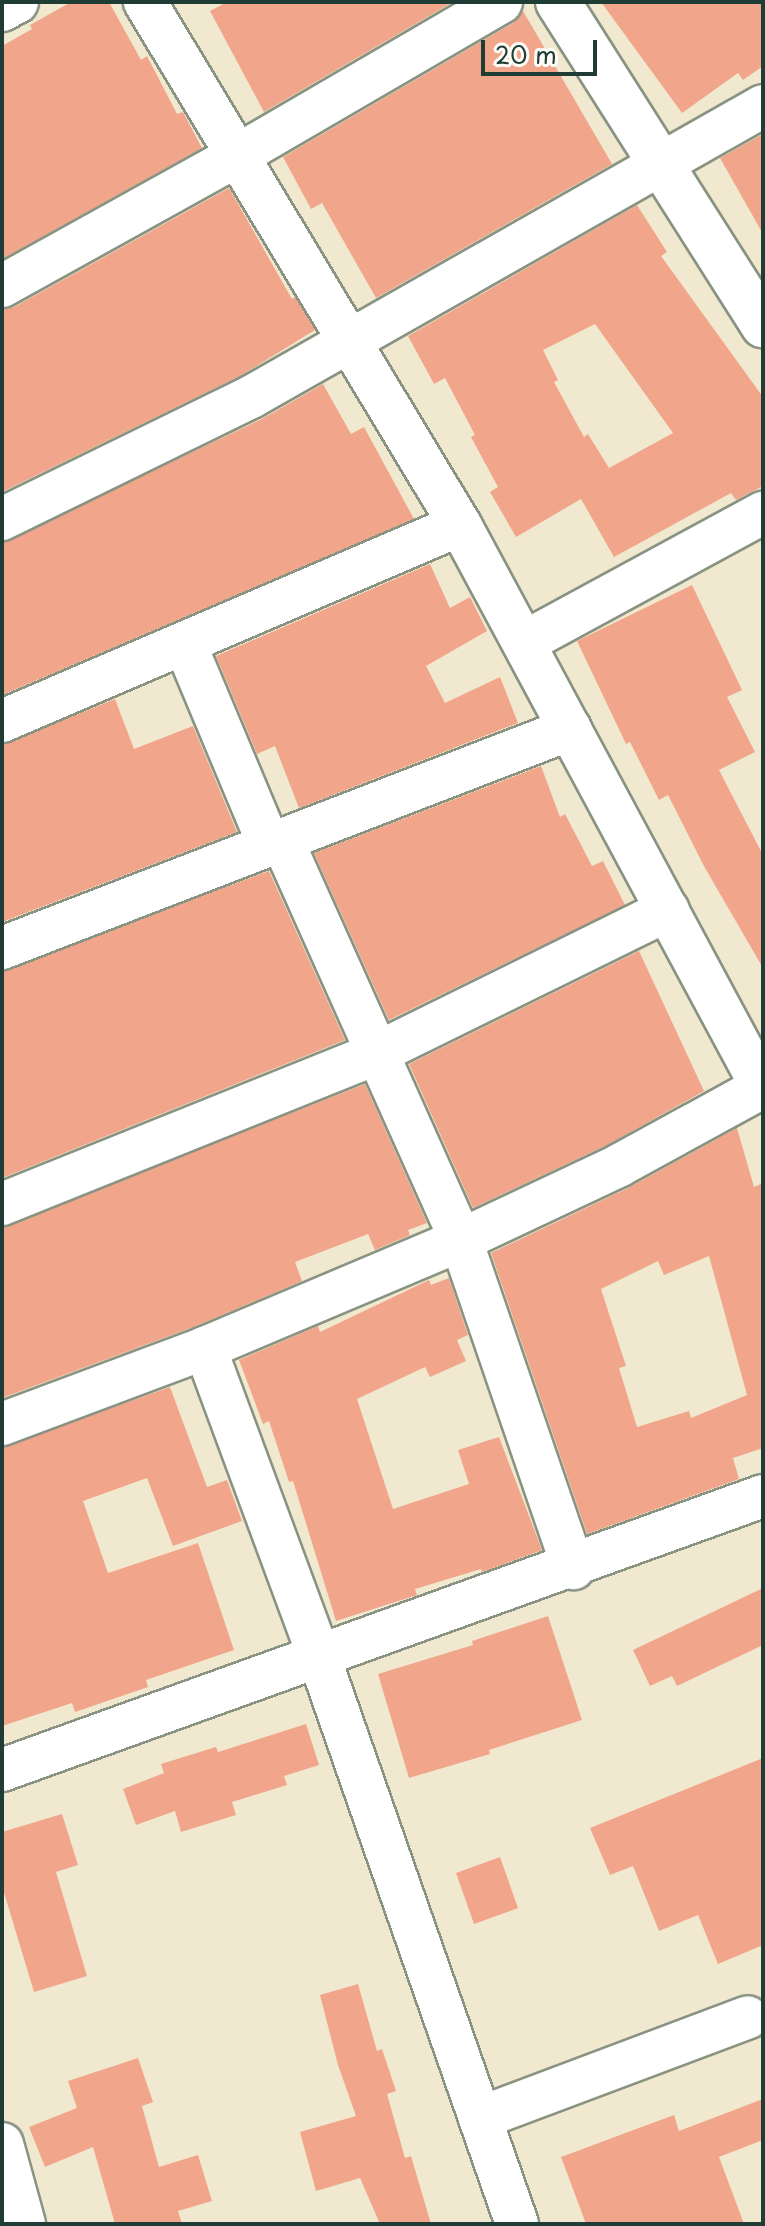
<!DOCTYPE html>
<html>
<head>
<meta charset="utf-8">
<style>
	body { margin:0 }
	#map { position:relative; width:765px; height:2226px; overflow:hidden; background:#f0e9d0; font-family:"Playpen Sans",sans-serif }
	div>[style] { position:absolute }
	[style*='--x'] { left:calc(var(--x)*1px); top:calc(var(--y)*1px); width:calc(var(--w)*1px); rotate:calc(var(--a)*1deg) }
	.building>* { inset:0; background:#f1a68c }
	.roads { filter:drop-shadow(2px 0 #889382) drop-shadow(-2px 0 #889382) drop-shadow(0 2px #889382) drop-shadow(0 -2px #889382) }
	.minor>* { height:42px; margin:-21px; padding:0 21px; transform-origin:21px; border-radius:21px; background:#fff }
	.secondary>* { height:44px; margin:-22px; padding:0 22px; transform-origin:22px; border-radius:22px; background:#fff }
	span { translate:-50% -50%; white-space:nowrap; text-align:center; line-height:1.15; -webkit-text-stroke:7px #fdfcf7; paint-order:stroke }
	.frame { position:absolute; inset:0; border:4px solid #1f3d34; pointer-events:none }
	.scale { position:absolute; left:481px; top:40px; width:116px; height:36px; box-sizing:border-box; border:4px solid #1f3d34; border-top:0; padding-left:10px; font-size:24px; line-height:28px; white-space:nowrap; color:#1f3d34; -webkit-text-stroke:6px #fdfcf7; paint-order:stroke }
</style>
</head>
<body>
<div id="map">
	<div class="building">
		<div style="clip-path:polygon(71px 2px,109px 2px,141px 60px,147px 56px,177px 114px,183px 112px,202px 148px,2px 259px,2px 46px,32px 29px,30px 25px)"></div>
		<div style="clip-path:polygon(227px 2px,453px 2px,264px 112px,210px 11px)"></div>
		<div style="clip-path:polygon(601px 2px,763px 2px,763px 66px,743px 80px,738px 73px,682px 113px)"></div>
		<div style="clip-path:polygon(523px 11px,612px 164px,376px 298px,322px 203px,311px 209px,283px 157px,513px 23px)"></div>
		<div style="clip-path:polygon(763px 134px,763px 234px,720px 158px)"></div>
		<div style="clip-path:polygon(229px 188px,292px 299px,295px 297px,315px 330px,240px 376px,2px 492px,2px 310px,14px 307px)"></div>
		<div style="clip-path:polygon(evenodd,637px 205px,667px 252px,661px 256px,763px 397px,763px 486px,736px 500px,731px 493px,614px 557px,581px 499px,516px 537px,490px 492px,498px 487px,471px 437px,475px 435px,445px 378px,434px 384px,408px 336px,637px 205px,595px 324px,673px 433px,609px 468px,588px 434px,584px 437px,554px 382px,558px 380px,543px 350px,595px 324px)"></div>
		<div style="clip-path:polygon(323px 384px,351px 434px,364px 427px,414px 519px,2px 695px,2px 543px,262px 419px)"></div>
		<div style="clip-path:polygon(430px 564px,450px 608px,470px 597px,487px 631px,426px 666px,445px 703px,500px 677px,518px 723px,299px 808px,275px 746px,257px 754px,216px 656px)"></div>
		<div style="clip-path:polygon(692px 585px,742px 690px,727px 697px,755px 752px,719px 770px,763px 855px,763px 968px,705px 868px,668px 795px,659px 800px,630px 742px,626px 744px,577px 641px)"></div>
		<div style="clip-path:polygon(115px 699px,134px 749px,193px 726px,237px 832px,2px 922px,2px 745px)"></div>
		<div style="clip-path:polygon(541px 766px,560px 817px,565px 814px,592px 866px,603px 861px,625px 905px,389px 1020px,314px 853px)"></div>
		<div style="clip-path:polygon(269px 871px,345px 1040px,2px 1178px,2px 971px)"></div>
		<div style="clip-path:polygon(639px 951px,704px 1091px,607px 1145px,473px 1208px,409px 1064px)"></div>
		<div style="clip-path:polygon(365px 1084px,427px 1223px,408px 1230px,410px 1235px,375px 1250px,368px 1234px,295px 1262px,302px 1281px,196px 1326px,2px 1398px,2px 1227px)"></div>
		<div style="clip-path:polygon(evenodd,737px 1128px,754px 1187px,763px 1183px,763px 1448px,733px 1458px,739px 1479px,587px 1534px,491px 1253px,628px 1188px,737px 1128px,709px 1256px,747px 1395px,691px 1418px,689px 1411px,637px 1427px,619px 1368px,626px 1366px,601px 1289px,658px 1261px,664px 1275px,709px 1256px)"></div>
		<div style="clip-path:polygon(449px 1278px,468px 1335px,457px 1340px,466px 1361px,430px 1377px,425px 1367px,357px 1399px,393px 1509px,469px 1484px,458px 1450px,499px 1437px,542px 1550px,482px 1572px,481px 1569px,415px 1589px,417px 1595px,336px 1621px,293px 1481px,289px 1482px,269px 1421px,263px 1424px,239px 1360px,318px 1326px,320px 1332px,429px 1280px,431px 1285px)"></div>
		<div style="clip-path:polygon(170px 1387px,207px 1487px,227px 1480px,242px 1521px,173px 1546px,147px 1478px,83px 1501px,108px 1573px,198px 1543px,234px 1650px,146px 1680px,148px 1687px,75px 1712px,72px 1703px,2px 1726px,2px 1447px)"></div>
		<div style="clip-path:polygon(763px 1588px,763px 1645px,677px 1686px,672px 1676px,650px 1686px,633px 1650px)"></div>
		<div style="clip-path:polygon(548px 1616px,582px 1720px,489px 1750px,490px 1754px,409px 1778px,378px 1674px,473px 1645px,472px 1641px)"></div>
		<div style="clip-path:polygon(306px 1724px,319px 1765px,284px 1776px,287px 1785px,232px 1802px,236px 1815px,181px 1832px,175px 1811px,136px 1825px,123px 1789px,164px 1773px,161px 1764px,216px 1747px,218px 1752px)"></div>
		<div style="clip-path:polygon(763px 1758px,763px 1945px,718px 1964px,698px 1915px,659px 1931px,633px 1866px,610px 1875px,590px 1828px)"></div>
		<div style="clip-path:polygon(62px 1814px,78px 1865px,56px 1872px,87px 1976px,34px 1992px,2px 1886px,2px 1832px)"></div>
		<div style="clip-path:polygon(500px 1857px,518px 1908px,474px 1924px,456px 1873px)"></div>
		<div style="clip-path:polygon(358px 1984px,377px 2051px,382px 2049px,396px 2091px,387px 2094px,405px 2158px,411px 2156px,431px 2224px,380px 2224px,360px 2178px,316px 2191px,300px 2132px,356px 2116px,338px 2065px,320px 1995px)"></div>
		<div style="clip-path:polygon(138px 2058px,153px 2102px,142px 2106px,159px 2167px,198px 2155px,212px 2201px,178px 2211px,182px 2224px,115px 2224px,93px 2147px,45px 2167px,29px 2127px,77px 2108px,68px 2081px)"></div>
		<div style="clip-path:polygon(763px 2099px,763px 2140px,719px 2157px,744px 2224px,586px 2224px,561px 2157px,674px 2115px,679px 2131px)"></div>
	</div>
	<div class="roads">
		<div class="minor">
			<div style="--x:2;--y:10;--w:17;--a:-28"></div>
			<div style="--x:2;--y:286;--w:272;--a:-29"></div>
			<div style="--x:240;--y:154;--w:302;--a:-30.2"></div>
			<div style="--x:2;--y:519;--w:277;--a:-26.1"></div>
			<div style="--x:251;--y:397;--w:589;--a:-29.61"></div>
			<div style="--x:525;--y:642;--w:271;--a:-28.5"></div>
			<div style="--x:185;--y:644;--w:218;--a:67.3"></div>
			<div style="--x:2;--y:721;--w:498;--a:-23.2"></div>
			<div style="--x:282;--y:840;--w:438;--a:65.9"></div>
			<div style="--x:461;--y:1240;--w:347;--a:71.1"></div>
			<div style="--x:2;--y:948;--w:609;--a:-21.08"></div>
			<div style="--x:2;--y:1204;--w:404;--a:-21.9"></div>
			<div style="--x:377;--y:1053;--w:324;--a:-26.2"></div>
			<div style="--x:205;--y:1348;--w:326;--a:69.7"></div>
			<div style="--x:318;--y:1654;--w:604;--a:70.75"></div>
			<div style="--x:2;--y:1424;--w:217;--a:-20.5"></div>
			<div style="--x:205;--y:1348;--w:278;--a:-22.9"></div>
			<div style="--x:461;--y:1240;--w:174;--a:-25.2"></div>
			<div style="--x:618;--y:1166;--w:164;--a:-28.7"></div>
			<div style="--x:762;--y:1087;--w:638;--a:-118.25"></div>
			<div style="--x:460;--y:525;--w:611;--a:-121.06"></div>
			<div style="--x:2;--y:1770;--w:809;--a:-19.8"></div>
			<div style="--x:480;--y:2118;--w:286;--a:-20.6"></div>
			<div style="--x:2;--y:2144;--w:83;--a:74.6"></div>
		</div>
		<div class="secondary">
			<div style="--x:558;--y:2;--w:383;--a:57.6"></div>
			<div style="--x:763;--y:1087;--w:2;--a:90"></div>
		</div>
	</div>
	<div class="frame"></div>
	<div class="scale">20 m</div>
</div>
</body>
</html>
